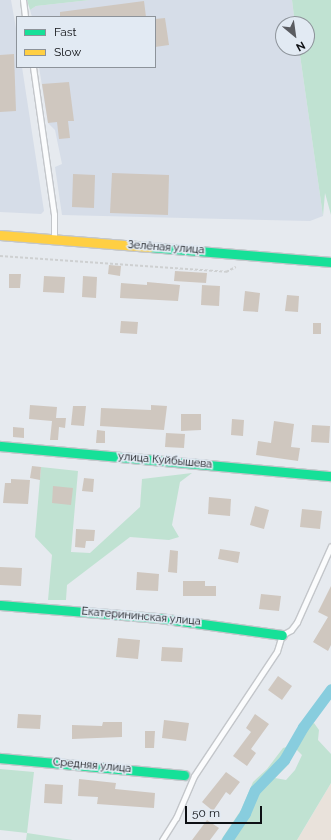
<!DOCTYPE html>
<html>
<head>
<meta charset="utf-8">
<style>
	body { margin:0 }
	#map { position:relative; width:331px; height:840px; overflow:hidden; background:#e6eaef; font-family:Raleway,sans-serif }
	div>[style] { position:absolute }
	[style*='--x'] { left:calc(var(--x)*1px); top:calc(var(--y)*1px); width:calc(var(--w)*1px); rotate:calc(var(--a)*1deg) }
	.built>* { inset:0; background:#d6dde8 }
	.medical>* { inset:0; background:#e9e2db }
	.green>* { inset:0; background:#c0e2d2 }
	.canal>* { height:11px; margin:-5.5px; padding:0 5.5px; transform-origin:5.5px; border-radius:5.5px; background:#88cdde }
	.building>* { inset:0; background:#cfc7bf }
	.path>* { height:2px; margin-top:-1px; transform-origin:0; background:repeating-linear-gradient(90deg,#ced0d1 0 3px,transparent 0 5px) }
	.roads { filter:drop-shadow(1px 0 #c3c6ca) drop-shadow(-1px 0 #c3c6ca) drop-shadow(0 1px #c3c6ca) drop-shadow(0 -1px #c3c6ca) }
	.lane>* { height:5px; margin:-2.5px; padding:0 2.5px; transform-origin:2.5px; border-radius:2.5px; background:#fbfcfd }
	.fast>* { height:9px; margin:-4.5px; padding:0 4.5px; transform-origin:4.5px; border-radius:4.5px; background:#16e098 }
	.slow>* { height:9px; margin:-4.5px; padding:0 4.5px; transform-origin:4.5px; border-radius:4.5px; background:#ffcf43 }
	span { translate:-50% -50%; white-space:nowrap; text-align:center; line-height:1.15; -webkit-text-stroke:3.5px #e2eaf3; paint-order:stroke }
	.street-label { font-size:11px; color:#0e1014 }
	.legend { position:absolute; left:16px; top:16px; width:140px; height:52px; box-sizing:border-box; background:#e2eaf3; border:1px solid #8d939a; margin:0; padding:5px 7px; list-style:none; font-size:12px; color:#0e1014 }
	.legend li { display:flex; align-items:center; gap:8px; height:20px }
	.legend b { width:20px; border:1px solid #8d939a }
	.north { position:absolute; left:275px; top:16px; width:40px; height:40px; box-sizing:border-box; background:#e2eaf3; border:1px solid #8d939a; border-radius:50%; rotate:151deg; font-size:11px; font-weight:700; line-height:16px; text-align:center; color:#0e1014 }
	.north::after { content:''; display:block; margin:auto; width:14px; height:18px; background:#5a5c61; clip-path:polygon(50% 0,100% 100%,50% 72%,0 100%) }
	.scale { position:absolute; left:185px; top:806px; width:77px; height:18px; box-sizing:border-box; border:2px solid #0e1014; border-top:0; padding-left:5px; font-size:12px; line-height:14px; white-space:nowrap; color:#0e1014; -webkit-text-stroke:3px #e2eaf3; paint-order:stroke }
</style>
</head>
<body>
<div id="map">
	<div class="built">
		<div style="clip-path:polygon(0 0,11px 0,17px 34px,17px 67px,22px 67px,44px 211px,41px 214px,0 212px)"></div>
		<div style="clip-path:polygon(90px 0,292px 0,295px 24px,283px 24px,283px 48px,299px 48px,323px 216px,310px 221px,62px 215px,55px 167px,62px 164px,55px 130px,48px 123px,39px 67px,155px 67px,155px 17px,32px 17px,30px 10px,36px 6px)"></div>
	</div>
	<div class="medical">
		<div style="clip-path:polygon(331px 783px,331px 840px,297px 840px,305px 827px)"></div>
	</div>
	<div class="green">
		<div style="clip-path:polygon(27px 0,90px 0,36px 6px,30px 10px)"></div>
		<div style="clip-path:polygon(292px 0,331px 0,331px 215px,325px 193px,323px 216px,299px 48px,307px 48px,307px 24px,295px 24px)"></div>
		<div style="clip-path:polygon(41px 467px,78px 471px,71px 552px,90px 553px,140px 507px,142px 479px,192px 473px,180px 482px,172px 525px,179px 537px,169px 540px,130px 537px,67px 585px,66px 600px,48px 600px,52px 555px,35px 537px)"></div>
		<div style="clip-path:polygon(314px 723px,319px 730px,318px 740px,331px 754px,331px 783px,297px 840px,221px 840px,241px 810px,253px 782px,267px 769px,283px 748px,290px 746px,292px 754px,287px 766px,275px 778px,286px 780px,295px 770px,302px 755px,295px 748px,295px 742px,306px 726px)"></div>
		<div style="clip-path:polygon(0 769px,34px 772px,27px 833px,73px 840px,26px 840px,27px 833px,0 830px)"></div>
	</div>
	<div class="canal">
		<div style="--x:227;--y:840;--w:32;--a:-56"></div>
		<div style="--x:245;--y:813;--w:25;--a:-67"></div>
		<div style="--x:255;--y:790;--w:42;--a:-46"></div>
		<div style="--x:284;--y:760;--w:38;--a:-60"></div>
		<div style="--x:303;--y:727;--w:47;--a:-53.6"></div>
	</div>
	<div class="building">
		<div style="clip-path:polygon(144px 1px,146px 17px,60px 17px,60px 12px)"></div>
		<div style="clip-path:polygon(165px 18px,169px 45px,155px 47px,155px 19px)"></div>
		<div style="clip-path:polygon(14px 54px,16px 111px,0 112px,0 55px)"></div>
		<div style="clip-path:polygon(69px 82px,74px 121px,68px 121px,70px 138px,59px 139px,57px 122px,48px 123px,42px 84px)"></div>
		<div style="clip-path:polygon(112px 173px,169px 175px,168px 215px,110px 213px)"></div>
		<div style="clip-path:polygon(73px 174px,95px 175px,94px 208px,72px 207px)"></div>
		<div style="clip-path:polygon(109px 265px,121px 266px,120px 276px,108px 274px)"></div>
		<div style="clip-path:polygon(175px 271px,207px 273px,206px 283px,174px 281px)"></div>
		<div style="clip-path:polygon(9px 274px,21px 274px,20px 288px,9px 288px)"></div>
		<div style="clip-path:polygon(44px 276px,65px 277px,64px 293px,43px 292px)"></div>
		<div style="clip-path:polygon(83px 276px,97px 277px,96px 298px,82px 297px)"></div>
		<div style="clip-path:polygon(147px 282px,180px 285px,178px 301px,120px 298px,121px 283px,147px 285px)"></div>
		<div style="clip-path:polygon(202px 285px,220px 286px,219px 306px,201px 305px)"></div>
		<div style="clip-path:polygon(245px 291px,260px 293px,258px 312px,243px 311px)"></div>
		<div style="clip-path:polygon(287px 295px,299px 296px,298px 312px,285px 311px)"></div>
		<div style="clip-path:polygon(121px 321px,138px 322px,137px 334px,120px 333px)"></div>
		<div style="clip-path:polygon(313px 323px,321px 323px,321px 334px,313px 334px)"></div>
		<div style="clip-path:polygon(30px 405px,57px 407px,56px 418px,66px 418px,65px 428px,59px 427px,58px 440px,50px 440px,52px 421px,29px 419px)"></div>
		<div style="clip-path:polygon(151px 405px,167px 406px,164px 430px,100px 426px,101px 408px,151px 410px)"></div>
		<div style="clip-path:polygon(73px 406px,86px 406px,84px 426px,71px 425px)"></div>
		<div style="clip-path:polygon(181px 414px,201px 414px,201px 430px,181px 431px)"></div>
		<div style="clip-path:polygon(232px 419px,244px 420px,243px 436px,231px 435px)"></div>
		<div style="clip-path:polygon(274px 421px,294px 424px,291px 447px,300px 448px,298px 461px,256px 455px,258px 441px,271px 443px)"></div>
		<div style="clip-path:polygon(312px 425px,330px 426px,329px 443px,311px 442px)"></div>
		<div style="clip-path:polygon(13px 427px,24px 428px,24px 438px,13px 437px)"></div>
		<div style="clip-path:polygon(97px 430px,105px 431px,105px 443px,96px 443px)"></div>
		<div style="clip-path:polygon(166px 433px,185px 434px,184px 448px,165px 447px)"></div>
		<div style="clip-path:polygon(32px 466px,41px 467px,40px 480px,30px 478px)"></div>
		<div style="clip-path:polygon(84px 478px,94px 479px,93px 492px,82px 491px)"></div>
		<div style="clip-path:polygon(11px 479px,30px 480px,28px 504px,3px 503px,5px 483px,11px 483px)"></div>
		<div style="clip-path:polygon(53px 486px,73px 488px,71px 505px,52px 503px)"></div>
		<div style="clip-path:polygon(209px 497px,231px 499px,230px 516px,208px 514px)"></div>
		<div style="clip-path:polygon(255px 506px,269px 510px,264px 529px,250px 525px)"></div>
		<div style="clip-path:polygon(302px 509px,322px 511px,320px 529px,300px 527px)"></div>
		<div style="clip-path:polygon(76px 529px,95px 530px,94px 541px,86px 541px,85px 548px,75px 547px)"></div>
		<div style="clip-path:polygon(220px 549px,240px 552px,238px 563px,218px 559px)"></div>
		<div style="clip-path:polygon(170px 550px,178px 551px,177px 573px,168px 572px)"></div>
		<div style="clip-path:polygon(0 567px,22px 568px,21px 586px,0 585px)"></div>
		<div style="clip-path:polygon(137px 572px,159px 574px,158px 591px,136px 590px)"></div>
		<div style="clip-path:polygon(183px 581px,205px 581px,205px 586px,216px 586px,216px 596px,183px 596px)"></div>
		<div style="clip-path:polygon(331px 586px,331px 645px,328px 651px,313px 642px,328px 617px,318px 612px)"></div>
		<div style="clip-path:polygon(261px 594px,281px 596px,279px 611px,259px 609px)"></div>
		<div style="clip-path:polygon(118px 638px,140px 640px,138px 659px,116px 657px)"></div>
		<div style="clip-path:polygon(162px 647px,183px 648px,182px 662px,161px 661px)"></div>
		<div style="clip-path:polygon(278px 676px,292px 686px,282px 700px,268px 690px)"></div>
		<div style="clip-path:polygon(18px 714px,41px 715px,40px 729px,17px 728px)"></div>
		<div style="clip-path:polygon(255px 714px,269px 724px,251px 749px,256px 753px,247px 766px,233px 756px,251px 732px,246px 728px)"></div>
		<div style="clip-path:polygon(164px 720px,189px 723px,186px 741px,162px 738px)"></div>
		<div style="clip-path:polygon(103px 722px,122px 722px,122px 737px,72px 739px,72px 725px,102px 726px)"></div>
		<div style="clip-path:polygon(145px 731px,155px 731px,154px 748px,145px 748px)"></div>
		<div style="clip-path:polygon(226px 772px,240px 782px,230px 795px,226px 792px,213px 811px,202px 802px)"></div>
		<div style="clip-path:polygon(79px 779px,116px 783px,115px 789px,155px 793px,154px 808px,97px 804px,98px 797px,78px 796px)"></div>
		<div style="clip-path:polygon(45px 784px,63px 785px,62px 804px,44px 803px)"></div>
		<div style="clip-path:polygon(207px 820px,219px 828px,210px 840px,192px 840px)"></div>
	</div>
	<div class="path">
		<div style="--x:0;--y:256;--w:227;--a:4"></div>
		<div style="--x:226;--y:272;--w:11;--a:-27"></div>
	</div>
	<div class="roads">
		<div class="lane">
			<div style="--x:23;--y:0;--w:17;--a:83"></div>
			<div style="--x:33;--y:67;--w:148;--a:81.9"></div>
			<div style="--x:54;--y:214;--w:24;--a:90"></div>
			<div style="--x:162;--y:840;--w:26;--a:-58"></div>
			<div style="--x:176;--y:818;--w:46;--a:-66.8"></div>
			<div style="--x:194;--y:776;--w:150;--a:-56.4"></div>
			<div style="--x:277;--y:651;--w:17;--a:-73"></div>
			<div style="--x:282;--y:635;--w:10;--a:-29"></div>
			<div style="--x:291;--y:630;--w:10;--a:-53"></div>
			<div style="--x:297;--y:622;--w:83;--a:-65.9"></div>
		</div>
		<div class="fast">
			<div style="--x:150;--y:247;--w:182;--a:4.7"></div>
			<div style="--x:0;--y:446;--w:331;--a:5.2"></div>
			<div style="--x:0;--y:605;--w:160;--a:4.7"></div>
			<div style="--x:159;--y:618;--w:124;--a:7.9"></div>
			<div style="--x:0;--y:758;--w:185;--a:5.3"></div>
		</div>
		<div class="slow">
			<div style="--x:0;--y:235;--w:150;--a:4.6"></div>
		</div>
	</div>
	<div class="street-label">
		<span style="left:166px;top:248px;rotate:4deg">Зелёная улица</span>
		<span style="left:165px;top:461px;rotate:5deg">улица Куйбышева</span>
		<span style="left:141px;top:617px;rotate:5deg">Екатерининская улица</span>
		<span style="left:92px;top:766px;rotate:5deg">Средняя улица</span>
	</div>
	<ul class="legend">
	<li><b style="height:5px;background:#16e098"></b>Fast</li>
	<li><b style="height:5px;background:#ffcf43"></b>Slow</li>
	</ul>
	<div class="north">N</div>
	<div class="scale">50 m</div>
</div>
</body>
</html>
